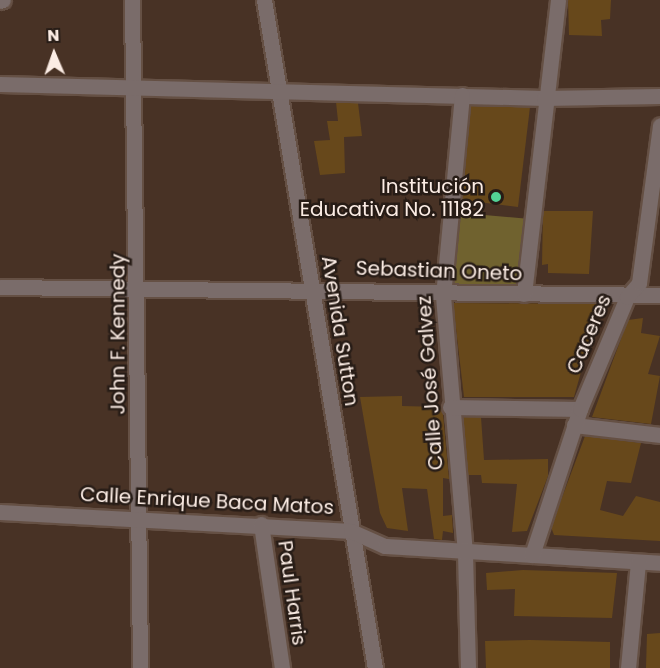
<!DOCTYPE html>
<html>
<head>
<meta charset="utf-8">
<style>
	body { margin:0 }
	#map { position:relative; width:660px; height:668px; overflow:hidden; background:#483225; font-family:Poppins,sans-serif }
	div>[style] { position:absolute }
	[style*='--x'] { left:calc(var(--x)*1px); top:calc(var(--y)*1px); width:calc(var(--w)*1px); rotate:calc(var(--a)*1deg) }
	.green>* { inset:0; background:#70622f }
	.building>* { inset:0; background:#67481b }
	.roads { filter:drop-shadow(2px 0 #655044) drop-shadow(-2px 0 #655044) drop-shadow(0 2px #655044) drop-shadow(0 -2px #655044) }
	.minor>* { height:15px; margin:-7.5px; padding:0 7.5px; transform-origin:7.5px; border-radius:7.5px; background:#7a6c6a }
	.dots>* { width:16px; height:16px; translate:-50% -50%; box-sizing:border-box; border:3px solid #271c16; border-radius:50% }
	span { translate:-50% -50%; white-space:nowrap; text-align:center; line-height:1.15; -webkit-text-stroke:5px #271c16; paint-order:stroke }
	.poi-label { font-size:20px; color:#fbece4 }
	.right { translate:-100% -50%; text-align:right }
	.street-label { font-size:20px; color:#fbece4 }
	.north { position:absolute; left:24px; top:24px; width:60px; height:60px; -webkit-text-stroke:4px #271c16; paint-order:stroke; rotate:358deg; font-size:16px; font-weight:700; line-height:24px; text-align:center; color:#fbece4 }
	.north::after { content:''; display:block; margin:auto; width:21px; height:27px; background:#fbece4; clip-path:polygon(50% 0,100% 100%,50% 72%,0 100%) }
</style>
</head>
<body>
<div id="map">
	<div class="green">
		<div style="clip-path:polygon(450px 212px,530px 219px,524px 294px,443px 296px)"></div>
	</div>
	<div class="building">
		<div style="clip-path:polygon(568px 0,611px 0,610px 19px,601px 20px,602px 36px,569px 35px)"></div>
		<div style="clip-path:polygon(336px 102px,358px 103px,362px 136px,344px 137px,345px 173px,320px 175px,314px 141px,330px 140px,327px 121px,338px 121px)"></div>
		<div style="clip-path:polygon(471px 106px,530px 107px,518px 207px,462px 200px)"></div>
		<div style="clip-path:polygon(543px 211px,593px 211px,589px 274px,548px 273px,548px 264px,542px 265px)"></div>
		<div style="clip-path:polygon(453px 303px,600px 304px,574px 397px,464px 397px)"></div>
		<div style="clip-path:polygon(643px 318px,641px 333px,660px 336px,648px 374px,660px 376px,651px 424px,592px 417px,628px 320px)"></div>
		<div style="clip-path:polygon(402px 396px,402px 406px,440px 407px,443px 414px,449px 479px,443px 478px,443px 516px,452px 515px,453px 533px,443px 531px,442px 540px,434px 539px,427px 489px,402px 488px,408px 531px,387px 528px,380px 513px,360px 397px)"></div>
		<div style="clip-path:polygon(463px 417px,481px 417px,484px 460px,548px 459px,548px 476px,527px 531px,512px 532px,517px 484px,482px 483px,481px 475px,468px 475px)"></div>
		<div style="clip-path:polygon(585px 436px,641px 443px,631px 483px,607px 481px,600px 510px,623px 516px,636px 496px,660px 502px,660px 541px,554px 535px,551px 527px)"></div>
		<div style="clip-path:polygon(523px 570px,617px 573px,612px 618px,514px 616px,515px 589px,487px 590px,486px 573px)"></div>
		<div style="clip-path:polygon(660px 633px,660px 668px,646px 668px,647px 634px)"></div>
		<div style="clip-path:polygon(530px 640px,610px 642px,610px 668px,486px 668px,485px 641px)"></div>
	</div>
	<div class="roads">
		<div class="minor">
			<div style="--x:132;--y:0;--w:668;--a:89.31"></div>
			<div style="--x:264;--y:0;--w:677;--a:80.57"></div>
			<div style="--x:0;--y:1;--w:3;--a:-18"></div>
			<div style="--x:0;--y:84;--w:544;--a:1.47"></div>
			<div style="--x:544;--y:98;--w:116;--a:-1"></div>
			<div style="--x:462;--y:95;--w:202;--a:95.4"></div>
			<div style="--x:443;--y:296;--w:258;--a:85.1"></div>
			<div style="--x:465;--y:553;--w:115;--a:88.5"></div>
			<div style="--x:0;--y:287;--w:660;--a:0.69"></div>
			<div style="--x:524;--y:294;--w:296;--a:-83.4"></div>
			<div style="--x:450;--y:407;--w:130;--a:0.9"></div>
			<div style="--x:574;--y:425;--w:87;--a:6.6"></div>
			<div style="--x:0;--y:512;--w:352;--a:3.1"></div>
			<div style="--x:351;--y:531;--w:37;--a:24"></div>
			<div style="--x:385;--y:546;--w:276;--a:3.5"></div>
			<div style="--x:261;--y:524;--w:146;--a:81.7"></div>
			<div style="--x:532;--y:555;--w:154;--a:-71.8"></div>
			<div style="--x:580;--y:409;--w:121;--a:-67.2"></div>
			<div style="--x:627;--y:297;--w:18;--a:-49"></div>
			<div style="--x:639;--y:283;--w:159;--a:-82.4"></div>
			<div style="--x:628;--y:668;--w:106;--a:-84.6"></div>
		</div>
	</div>
	<div class="dots">
		<div style="left:496px;top:197px;background:#53d396"></div>
	</div>
	<div class="poi-label">
		<span class="right" style="left:484px;top:198px">Institución<br>Educativa No. 11182</span>
	</div>
	<div class="street-label">
		<span style="left:439px;top:271px;rotate:2deg">Sebastian Oneto</span>
		<span style="left:340px;top:331px;rotate:81deg">Avenida Sutton</span>
		<span style="left:118px;top:334px;rotate:-90deg">John F. Kennedy</span>
		<span style="left:589px;top:334px;rotate:-67deg">Caceres</span>
		<span style="left:430px;top:383px;rotate:-94deg">Calle José Galvez</span>
		<span style="left:207px;top:501px;rotate:3deg">Calle Enrique Baca Matos</span>
		<span style="left:292px;top:593px;rotate:82deg">Paul Harris</span>
	</div>
	<div class="north">N</div>
</div>
</body>
</html>
